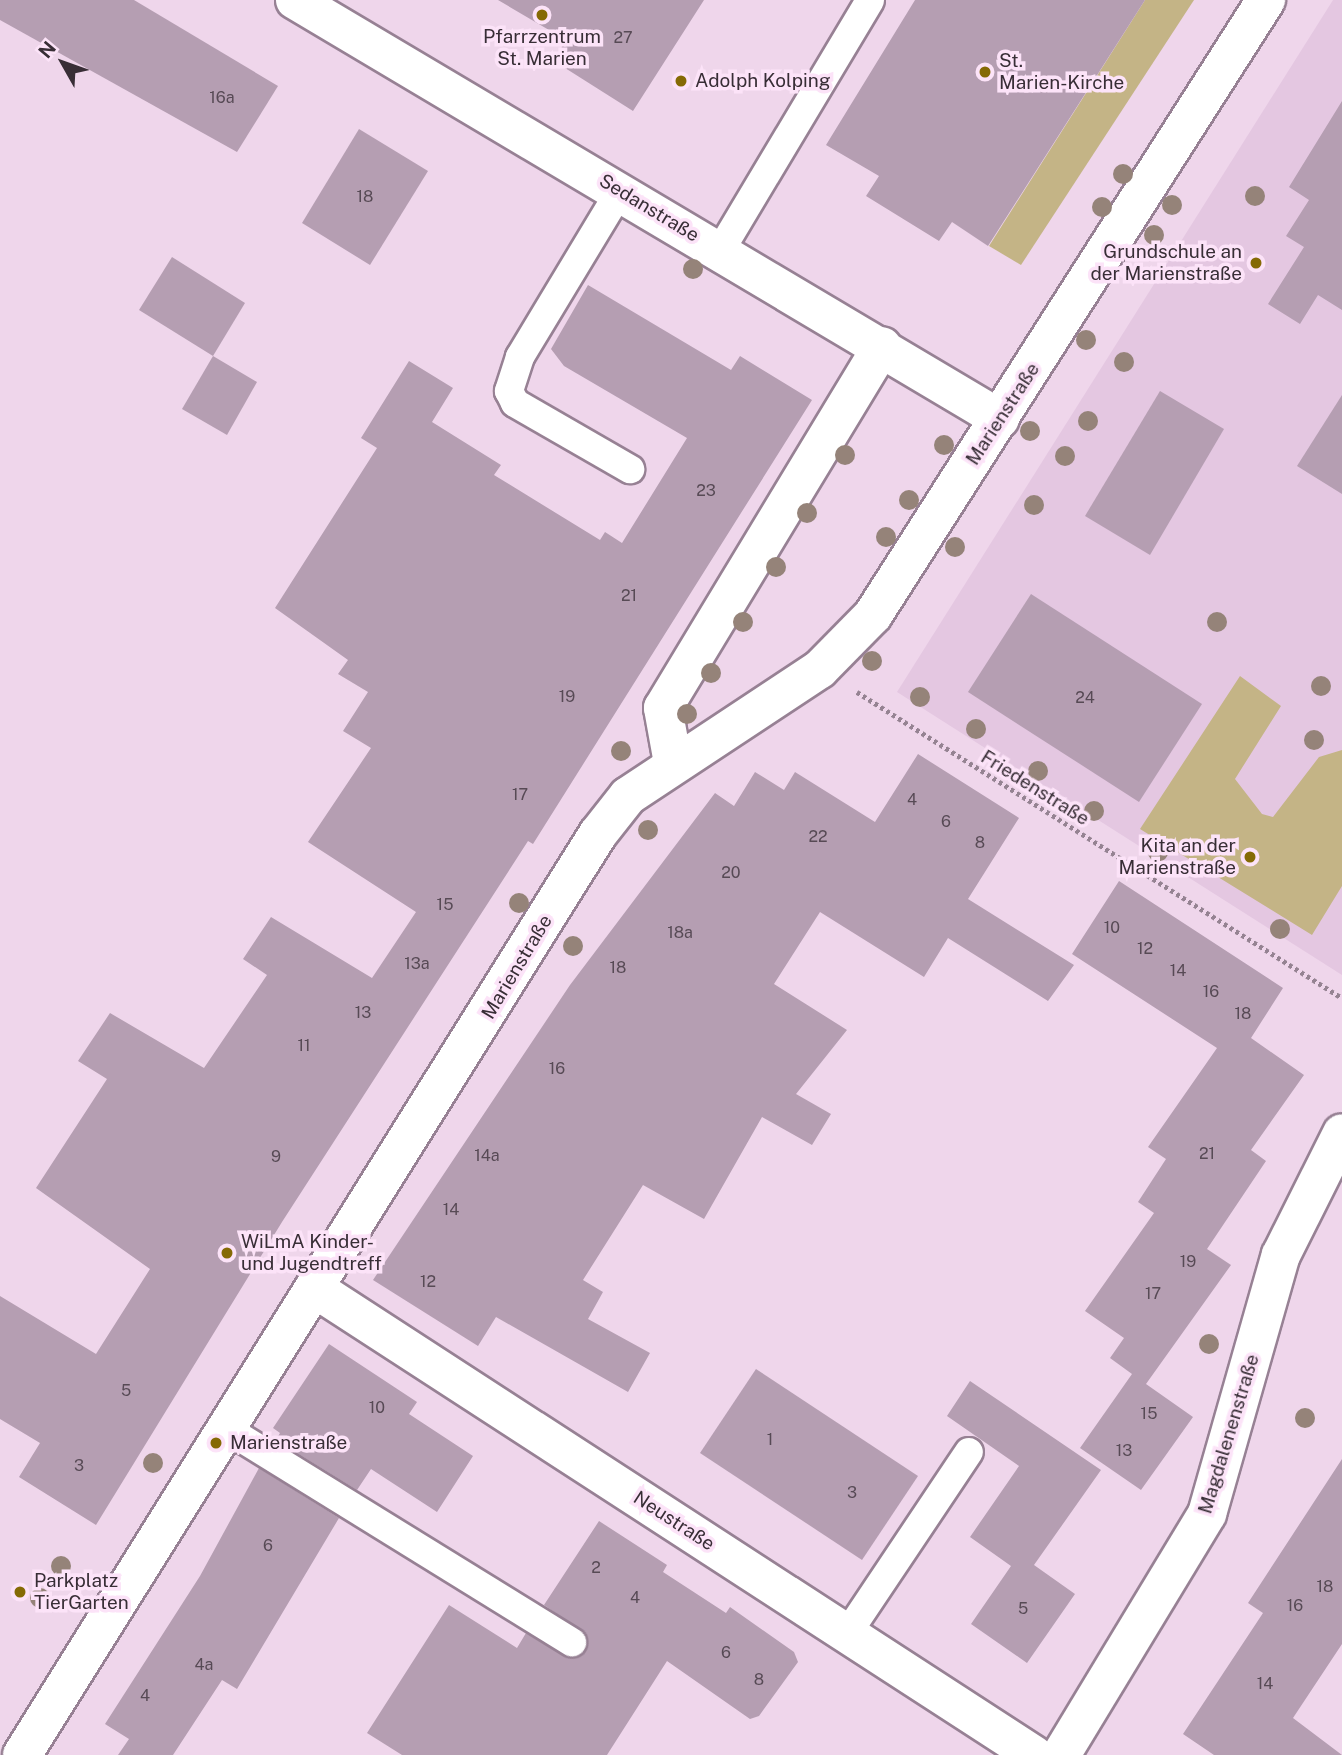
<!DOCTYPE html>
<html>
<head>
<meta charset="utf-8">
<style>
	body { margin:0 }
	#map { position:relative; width:1342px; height:1755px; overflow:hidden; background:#efd6eb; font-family:"Public Sans",sans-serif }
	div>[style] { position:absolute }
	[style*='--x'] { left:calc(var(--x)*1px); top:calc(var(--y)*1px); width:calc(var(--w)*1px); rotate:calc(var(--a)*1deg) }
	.built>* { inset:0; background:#e4c7e1 }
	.green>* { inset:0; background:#c4b486 }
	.building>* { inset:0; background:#b59eb2 }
	.path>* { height:4.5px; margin-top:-2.25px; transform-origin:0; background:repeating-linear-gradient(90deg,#958392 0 3.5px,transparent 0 7px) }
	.roads { filter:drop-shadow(2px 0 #978194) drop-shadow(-2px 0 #978194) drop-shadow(0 2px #978194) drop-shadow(0 -2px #978194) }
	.service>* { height:28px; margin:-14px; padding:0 14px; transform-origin:14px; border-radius:14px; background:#fff }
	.minor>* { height:38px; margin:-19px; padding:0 19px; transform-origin:19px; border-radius:19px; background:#fff }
	.tertiary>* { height:38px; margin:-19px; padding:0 19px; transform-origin:19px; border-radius:19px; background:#fff }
	.trees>* { width:20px; height:20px; margin:-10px; border-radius:50%; background:#958379 }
	.dots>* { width:19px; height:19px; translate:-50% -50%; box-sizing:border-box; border:4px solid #fce3f8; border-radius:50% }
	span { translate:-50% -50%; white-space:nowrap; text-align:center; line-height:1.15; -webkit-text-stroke:7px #fce3f8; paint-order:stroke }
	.number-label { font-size:16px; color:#574a55 }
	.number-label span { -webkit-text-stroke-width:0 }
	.poi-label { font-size:19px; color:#382e36 }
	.left { translate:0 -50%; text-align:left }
	.right { translate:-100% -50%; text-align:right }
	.street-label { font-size:19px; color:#382e36 }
	.north { position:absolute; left:28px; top:28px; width:70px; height:70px; -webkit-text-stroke:5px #fce3f8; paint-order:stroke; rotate:310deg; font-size:19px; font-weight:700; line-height:28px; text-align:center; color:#382e36 }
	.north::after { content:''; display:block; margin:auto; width:24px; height:32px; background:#382e36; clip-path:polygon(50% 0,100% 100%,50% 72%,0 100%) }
</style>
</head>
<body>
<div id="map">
	<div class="built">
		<div style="clip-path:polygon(1333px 0,1342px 0,1342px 975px,897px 692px)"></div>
	</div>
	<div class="green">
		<div style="clip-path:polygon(1145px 0,1194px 0,1021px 265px,989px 246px)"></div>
		<div style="clip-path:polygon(1240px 676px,1281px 706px,1235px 779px,1262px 814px,1273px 817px,1319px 757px,1342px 750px,1342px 886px,1312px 935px,1140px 829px)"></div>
	</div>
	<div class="building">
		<div style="clip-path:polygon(0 0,134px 0,278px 86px,237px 152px,0 20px)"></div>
		<div style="clip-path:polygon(498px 0,704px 0,633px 111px,554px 61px,566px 40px)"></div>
		<div style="clip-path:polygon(915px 0,1145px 0,988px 246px,952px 222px,939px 241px,866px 196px,879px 176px,826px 145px)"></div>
		<div style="clip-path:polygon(1342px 101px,1342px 310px,1318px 295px,1300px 324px,1268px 304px,1304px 247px,1286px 236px,1309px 200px,1289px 187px)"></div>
		<div style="clip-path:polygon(359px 129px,428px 171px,370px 265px,302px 223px)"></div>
		<div style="clip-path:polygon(172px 257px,245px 303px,213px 356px,139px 310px)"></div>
		<div style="clip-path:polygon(588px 285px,731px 370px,740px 356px,812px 400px,533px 844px,528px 841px,282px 1222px,96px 1525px,19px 1477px,40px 1443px,0 1419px,0 1296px,96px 1354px,150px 1269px,36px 1188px,107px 1079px,78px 1061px,110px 1013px,204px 1068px,267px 975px,243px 959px,271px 917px,372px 978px,416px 912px,308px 842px,371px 748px,343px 731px,368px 692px,338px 674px,348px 660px,275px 608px,377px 448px,361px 438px,409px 361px,453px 388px,432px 422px,501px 465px,494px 475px,600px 540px,605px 532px,622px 543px,687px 438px,564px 366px,551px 349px)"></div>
		<div style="clip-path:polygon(213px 356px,257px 382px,227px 435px,182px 409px)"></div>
		<div style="clip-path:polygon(1160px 391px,1224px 429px,1150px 555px,1085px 516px)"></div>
		<div style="clip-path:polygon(1342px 395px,1342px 494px,1297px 466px)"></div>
		<div style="clip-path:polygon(1031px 594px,1202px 704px,1139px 802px,968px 692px)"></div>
		<div style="clip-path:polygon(918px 754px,1019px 818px,968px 899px,1074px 965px,1048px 1001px,948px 938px,924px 977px,820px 912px,774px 984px,847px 1030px,796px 1094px,831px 1114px,812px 1145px,762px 1117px,704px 1219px,643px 1185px,583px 1280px,603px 1292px,588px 1319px,650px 1353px,628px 1392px,496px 1317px,478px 1346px,373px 1280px,570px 985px,715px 793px,734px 806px,755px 772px,784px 790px,795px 772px,875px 822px)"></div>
		<div style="clip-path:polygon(1119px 881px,1283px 988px,1251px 1038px,1304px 1075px,1251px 1150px,1266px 1161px,1207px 1249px,1231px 1265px,1146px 1384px,1193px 1417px,1141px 1490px,1080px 1448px,1132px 1374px,1110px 1358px,1124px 1338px,1085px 1311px,1154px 1213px,1138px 1202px,1166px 1159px,1148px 1147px,1217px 1048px,1072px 954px)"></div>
		<div style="clip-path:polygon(329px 1344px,417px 1402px,409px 1414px,473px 1456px,437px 1512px,371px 1469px,357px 1490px,276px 1440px,280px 1433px,273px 1428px)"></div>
		<div style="clip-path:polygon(756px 1369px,918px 1476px,862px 1560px,700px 1453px)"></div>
		<div style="clip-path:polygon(970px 1381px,1101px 1470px,1034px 1565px,1075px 1594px,1027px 1663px,971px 1624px,1011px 1566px,970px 1537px,1019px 1466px,947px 1416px)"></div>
		<div style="clip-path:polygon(1342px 1459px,1342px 1644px,1293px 1718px,1342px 1755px,1214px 1755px,1183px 1734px,1263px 1613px,1248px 1603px)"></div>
		<div style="clip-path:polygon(259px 1468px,339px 1518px,237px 1689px,222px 1680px,173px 1755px,118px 1755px,129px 1739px,105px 1724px,200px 1576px)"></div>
		<div style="clip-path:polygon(599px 1521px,667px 1565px,663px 1572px,726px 1613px,730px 1607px,794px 1652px,798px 1662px,759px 1716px,750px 1719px,667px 1661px,607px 1755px,402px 1755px,367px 1733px,449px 1605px,517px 1648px,526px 1633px,564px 1656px,580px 1656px,586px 1634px,544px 1605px)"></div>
	</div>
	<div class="path">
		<div style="--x:857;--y:692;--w:573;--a:32.25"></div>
	</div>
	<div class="roads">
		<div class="service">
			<div style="--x:620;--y:191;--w:194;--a:121.1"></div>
			<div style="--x:520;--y:357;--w:36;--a:108"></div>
			<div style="--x:509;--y:391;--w:13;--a:63"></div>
			<div style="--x:515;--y:403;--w:133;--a:29.9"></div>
			<div style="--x:720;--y:251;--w:292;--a:-59.1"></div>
			<div style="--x:225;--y:1428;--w:408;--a:31.7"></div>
			<div style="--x:847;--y:1634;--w:219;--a:-56.2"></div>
		</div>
		<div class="minor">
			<div style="--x:295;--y:0;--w:820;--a:30.72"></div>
			<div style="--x:673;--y:763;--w:56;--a:-100.3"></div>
			<div style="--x:663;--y:708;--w:423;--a:-58.8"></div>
			<div style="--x:314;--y:1288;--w:858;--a:32.97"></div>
			<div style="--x:1061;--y:1755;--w:282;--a:-58.8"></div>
			<div style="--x:1207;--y:1514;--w:269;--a:-74.1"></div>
			<div style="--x:1281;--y:1255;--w:136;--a:-63.4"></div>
		</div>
		<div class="tertiary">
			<div style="--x:22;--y:1755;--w:1086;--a:-57.98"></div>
			<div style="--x:598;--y:834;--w:48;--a:-51.7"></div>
			<div style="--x:628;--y:796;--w:230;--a:-33.5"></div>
			<div style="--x:820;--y:669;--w:76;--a:-45.5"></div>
			<div style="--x:873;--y:615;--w:730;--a:-57.42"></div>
		</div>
	</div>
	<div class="trees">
		<div style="left:1123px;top:174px"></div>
		<div style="left:1255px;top:196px"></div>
		<div style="left:1172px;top:205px"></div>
		<div style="left:1102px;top:207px"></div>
		<div style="left:1154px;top:235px"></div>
		<div style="left:693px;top:269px"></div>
		<div style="left:1086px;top:340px"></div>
		<div style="left:1124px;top:362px"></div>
		<div style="left:1088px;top:421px"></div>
		<div style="left:1030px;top:431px"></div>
		<div style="left:944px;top:445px"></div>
		<div style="left:845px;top:455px"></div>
		<div style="left:1065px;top:456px"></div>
		<div style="left:909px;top:500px"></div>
		<div style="left:1034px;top:505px"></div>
		<div style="left:807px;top:513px"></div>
		<div style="left:886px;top:537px"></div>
		<div style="left:955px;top:547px"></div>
		<div style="left:776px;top:567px"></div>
		<div style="left:743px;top:622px"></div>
		<div style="left:1217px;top:622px"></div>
		<div style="left:872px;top:661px"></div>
		<div style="left:711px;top:673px"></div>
		<div style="left:1321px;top:686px"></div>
		<div style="left:920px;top:697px"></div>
		<div style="left:687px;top:714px"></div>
		<div style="left:976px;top:729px"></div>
		<div style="left:1314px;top:740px"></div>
		<div style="left:621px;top:751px"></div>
		<div style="left:1038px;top:771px"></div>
		<div style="left:1094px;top:811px"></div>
		<div style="left:648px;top:830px"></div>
		<div style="left:1158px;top:852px"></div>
		<div style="left:519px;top:903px"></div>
		<div style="left:1280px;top:929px"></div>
		<div style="left:573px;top:946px"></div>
		<div style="left:1209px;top:1344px"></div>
		<div style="left:1305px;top:1418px"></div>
		<div style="left:153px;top:1463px"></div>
		<div style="left:61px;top:1566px"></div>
		<div style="left:40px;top:1598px"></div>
	</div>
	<div class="dots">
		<div style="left:542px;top:15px;background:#856a05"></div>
		<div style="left:985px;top:72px;background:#856a05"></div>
		<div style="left:681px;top:81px;background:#856a05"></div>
		<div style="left:1256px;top:263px;background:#856a05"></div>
		<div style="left:1250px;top:857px;background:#856a05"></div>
		<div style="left:227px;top:1253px;background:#856a05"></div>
		<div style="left:216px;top:1443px;background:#856a05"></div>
		<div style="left:20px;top:1592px;background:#856a05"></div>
	</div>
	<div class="number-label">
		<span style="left:623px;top:38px">27</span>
		<span style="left:222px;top:98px">16a</span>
		<span style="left:365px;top:197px">18</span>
		<span style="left:706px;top:491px">23</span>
		<span style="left:629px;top:596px">21</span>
		<span style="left:567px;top:697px">19</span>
		<span style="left:1085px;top:698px">24</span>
		<span style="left:520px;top:795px">17</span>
		<span style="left:912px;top:800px">4</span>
		<span style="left:946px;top:822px">6</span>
		<span style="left:818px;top:837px">22</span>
		<span style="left:980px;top:843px">8</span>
		<span style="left:731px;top:873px">20</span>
		<span style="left:445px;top:905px">15</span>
		<span style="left:1112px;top:928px">10</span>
		<span style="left:680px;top:933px">18a</span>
		<span style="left:1145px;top:949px">12</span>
		<span style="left:417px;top:964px">13a</span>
		<span style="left:618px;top:968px">18</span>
		<span style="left:1178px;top:971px">14</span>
		<span style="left:1211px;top:992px">16</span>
		<span style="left:363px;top:1013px">13</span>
		<span style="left:1243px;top:1014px">18</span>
		<span style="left:304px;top:1046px">11</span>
		<span style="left:557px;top:1069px">16</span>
		<span style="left:1207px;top:1154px">21</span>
		<span style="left:487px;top:1156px">14a</span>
		<span style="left:276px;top:1157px">9</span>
		<span style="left:451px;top:1210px">14</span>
		<span style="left:1188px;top:1262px">19</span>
		<span style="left:428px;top:1282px">12</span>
		<span style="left:1153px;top:1294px">17</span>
		<span style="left:126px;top:1391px">5</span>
		<span style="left:377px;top:1408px">10</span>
		<span style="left:1149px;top:1414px">15</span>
		<span style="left:770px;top:1440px">1</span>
		<span style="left:1124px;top:1451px">13</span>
		<span style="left:79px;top:1466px">3</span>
		<span style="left:852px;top:1493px">3</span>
		<span style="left:268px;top:1546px">6</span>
		<span style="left:596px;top:1568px">2</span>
		<span style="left:1325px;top:1587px">18</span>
		<span style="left:635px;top:1598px">4</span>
		<span style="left:1295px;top:1606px">16</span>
		<span style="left:1023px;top:1609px">5</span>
		<span style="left:726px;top:1653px">6</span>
		<span style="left:204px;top:1665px">4a</span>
		<span style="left:759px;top:1680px">8</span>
		<span style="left:1265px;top:1684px">14</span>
		<span style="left:145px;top:1696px">4</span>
	</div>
	<div class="poi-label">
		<span style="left:542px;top:48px">Pfarrzentrum<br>St. Marien</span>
		<span class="left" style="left:999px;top:72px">St.<br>Marien-Kirche</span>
		<span class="left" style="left:695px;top:81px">Adolph Kolping</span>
		<span class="right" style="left:1242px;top:263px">Grundschule an<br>der Marienstraße</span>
		<span class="right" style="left:1236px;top:857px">Kita an der<br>Marienstraße</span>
		<span class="left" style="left:241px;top:1253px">WiLmA Kinder-<br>und Jugendtreff</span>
		<span class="left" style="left:230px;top:1443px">Marienstraße</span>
		<span class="left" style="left:34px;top:1592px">Parkplatz<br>TierGarten</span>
	</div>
	<div class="street-label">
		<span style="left:649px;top:208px;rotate:31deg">Sedanstraße</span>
		<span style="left:1003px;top:414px;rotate:-57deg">Marienstraße</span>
		<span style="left:1035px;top:788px;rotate:32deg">Friedenstraße</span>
		<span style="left:517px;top:967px;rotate:-59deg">Marienstraße</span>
		<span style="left:1229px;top:1434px;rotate:-73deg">Magdalenenstraße</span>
		<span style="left:674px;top:1521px;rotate:33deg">Neustraße</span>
	</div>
	<div class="north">N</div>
</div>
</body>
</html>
